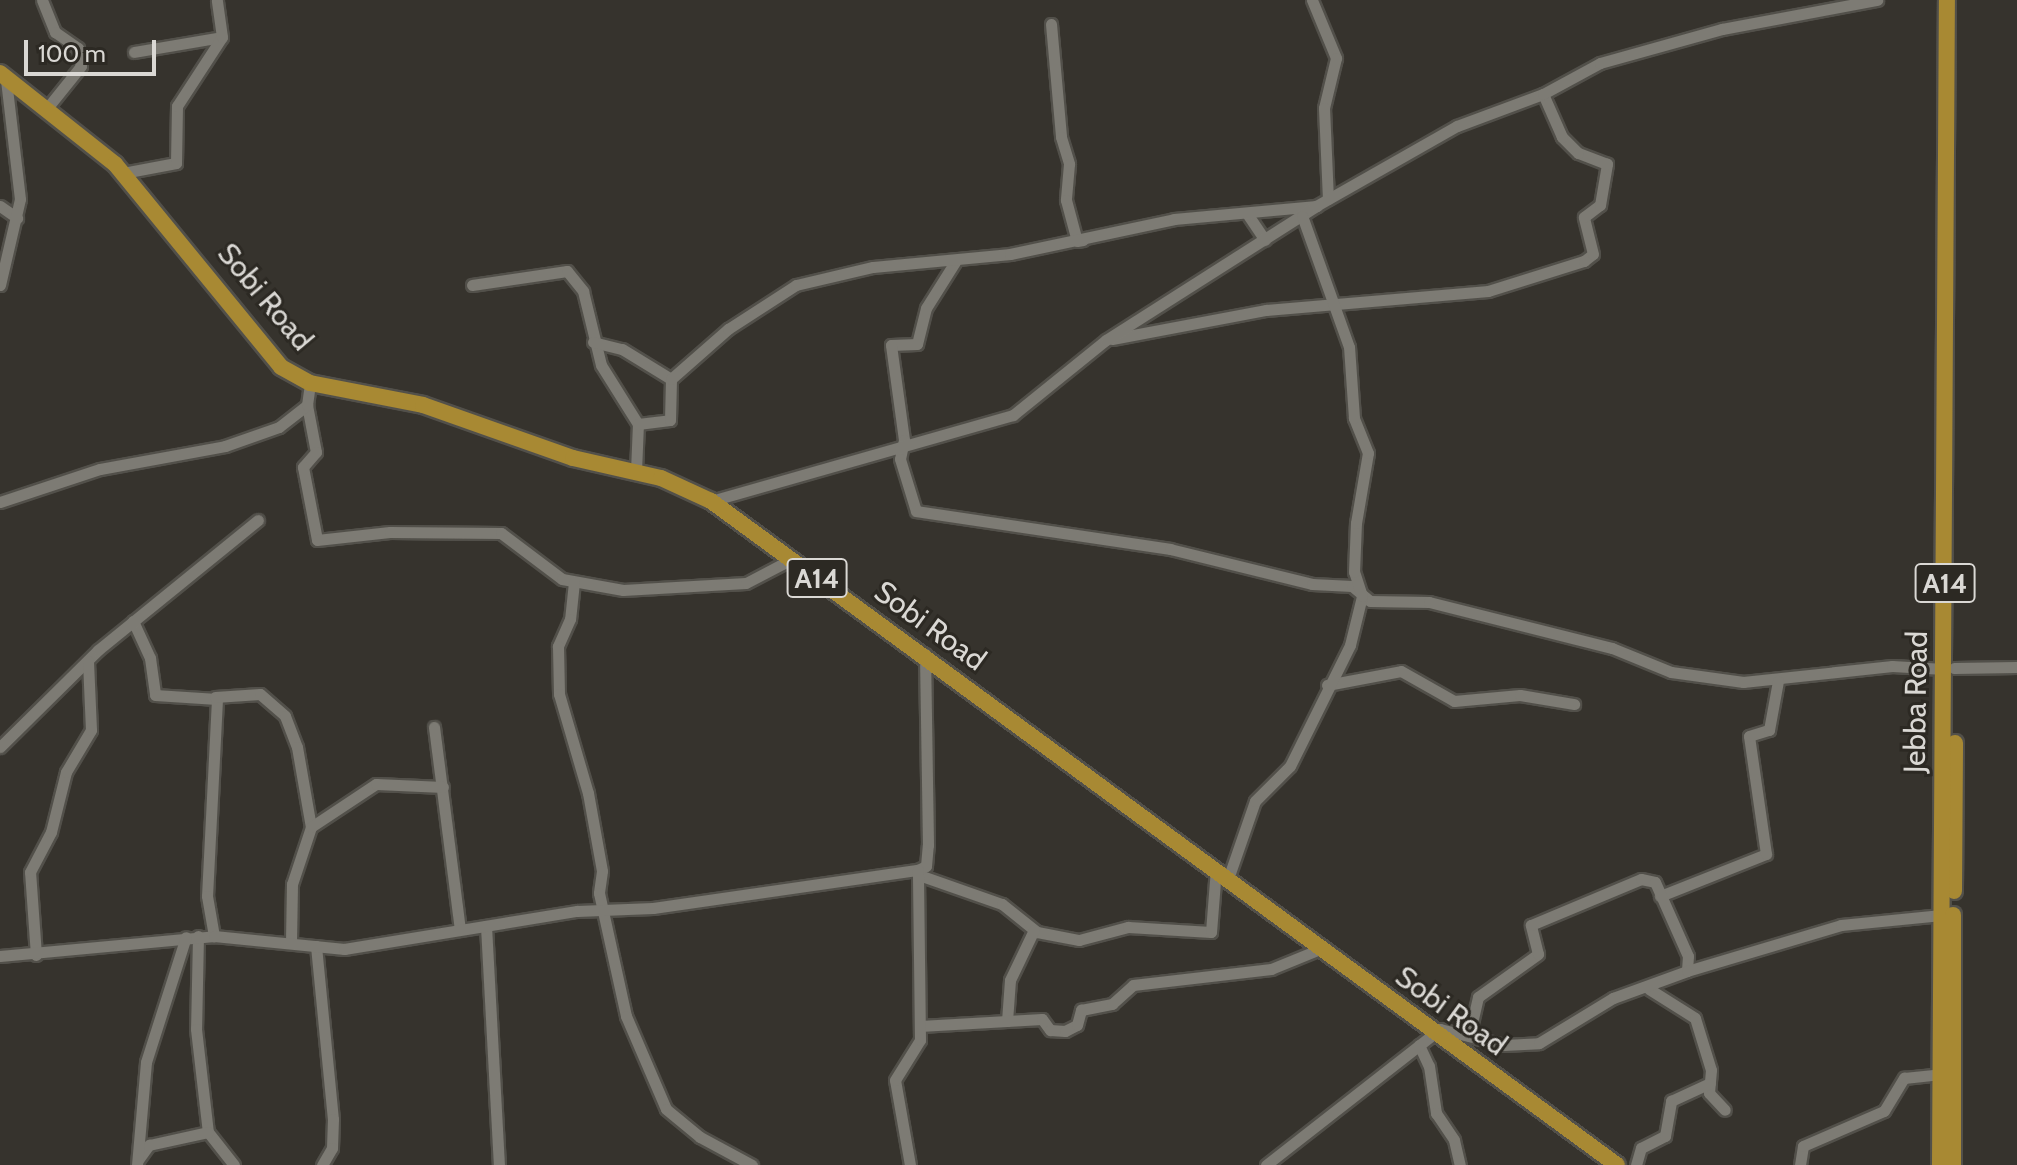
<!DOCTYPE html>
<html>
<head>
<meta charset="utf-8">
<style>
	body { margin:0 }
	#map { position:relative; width:2017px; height:1165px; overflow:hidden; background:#36332d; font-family:Cabin,sans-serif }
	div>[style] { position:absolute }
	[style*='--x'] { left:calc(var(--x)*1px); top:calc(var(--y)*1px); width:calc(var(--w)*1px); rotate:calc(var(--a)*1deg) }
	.roads { filter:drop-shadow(2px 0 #52504a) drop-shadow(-2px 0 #52504a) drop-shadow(0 2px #52504a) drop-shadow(0 -2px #52504a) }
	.minor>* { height:11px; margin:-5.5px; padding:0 5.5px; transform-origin:5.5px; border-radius:5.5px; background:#7d7b74 }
	.highway>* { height:16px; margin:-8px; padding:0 8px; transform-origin:8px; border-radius:8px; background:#a88933 }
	span { translate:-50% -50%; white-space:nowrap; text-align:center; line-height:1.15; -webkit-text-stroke:6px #2c2923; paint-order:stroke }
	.shield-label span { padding:2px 6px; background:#2c2923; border:2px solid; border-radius:6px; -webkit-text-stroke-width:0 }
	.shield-label { font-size:28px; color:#dad8d4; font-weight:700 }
	.street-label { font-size:30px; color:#dad8d4 }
	.scale { position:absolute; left:24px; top:40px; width:132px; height:36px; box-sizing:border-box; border:4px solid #dad8d4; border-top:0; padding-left:10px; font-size:24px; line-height:28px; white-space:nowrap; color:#dad8d4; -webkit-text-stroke:6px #2c2923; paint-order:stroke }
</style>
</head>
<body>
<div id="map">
	<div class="roads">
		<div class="minor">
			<div style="--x:42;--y:0;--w:35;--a:68"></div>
			<div style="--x:55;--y:32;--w:28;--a:35"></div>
			<div style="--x:78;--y:48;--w:18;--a:81"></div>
			<div style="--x:81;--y:66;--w:53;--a:128.8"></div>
			<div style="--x:1312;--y:0;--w:63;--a:67.5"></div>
			<div style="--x:1336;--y:58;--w:51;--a:103.5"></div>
			<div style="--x:1324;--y:108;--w:91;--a:87.5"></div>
			<div style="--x:1051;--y:24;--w:113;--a:84.9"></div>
			<div style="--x:1061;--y:137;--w:28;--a:73"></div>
			<div style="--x:1069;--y:164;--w:36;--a:95"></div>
			<div style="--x:1066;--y:200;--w:42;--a:75"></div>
			<div style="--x:1077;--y:241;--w:6;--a:-9"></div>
			<div style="--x:134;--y:52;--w:89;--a:-9.7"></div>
			<div style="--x:123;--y:173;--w:54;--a:-10.7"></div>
			<div style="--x:176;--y:163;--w:57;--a:-89"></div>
			<div style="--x:177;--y:106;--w:82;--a:-56.9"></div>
			<div style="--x:222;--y:37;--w:37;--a:-98"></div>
			<div style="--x:0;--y:206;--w:21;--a:35"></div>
			<div style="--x:1248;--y:215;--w:30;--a:56"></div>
			<div style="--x:955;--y:262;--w:54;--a:122.2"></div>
			<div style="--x:926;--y:308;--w:37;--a:104"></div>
			<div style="--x:917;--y:344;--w:26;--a:178"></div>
			<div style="--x:891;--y:345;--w:96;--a:82.2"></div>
			<div style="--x:904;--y:440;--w:19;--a:102"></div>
			<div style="--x:900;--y:459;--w:54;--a:72.9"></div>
			<div style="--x:916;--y:511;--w:257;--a:8.5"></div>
			<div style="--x:1170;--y:549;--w:146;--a:13.8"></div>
			<div style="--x:1312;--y:584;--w:40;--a:2.9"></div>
			<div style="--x:1352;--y:586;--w:23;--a:40"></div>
			<div style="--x:1370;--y:601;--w:59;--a:1"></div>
			<div style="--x:1429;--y:602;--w:189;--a:14.1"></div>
			<div style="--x:1612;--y:648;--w:64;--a:22.1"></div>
			<div style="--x:1671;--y:672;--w:73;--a:7.9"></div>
			<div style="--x:1743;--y:682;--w:150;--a:-6.1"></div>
			<div style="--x:1892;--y:666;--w:52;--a:3.3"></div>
			<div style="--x:0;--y:285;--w:88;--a:-76.9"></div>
			<div style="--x:20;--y:199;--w:121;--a:-96.7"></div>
			<div style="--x:472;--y:285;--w:96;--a:-8.4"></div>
			<div style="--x:567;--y:271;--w:26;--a:51"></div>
			<div style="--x:583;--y:291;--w:76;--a:76.3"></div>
			<div style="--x:601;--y:365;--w:70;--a:57.9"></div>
			<div style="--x:1112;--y:339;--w:157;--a:-10.7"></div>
			<div style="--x:1266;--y:310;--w:223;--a:-4.9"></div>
			<div style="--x:1488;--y:291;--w:101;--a:-17.4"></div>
			<div style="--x:1584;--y:261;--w:11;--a:-38"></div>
			<div style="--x:1593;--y:254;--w:38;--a:-104"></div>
			<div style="--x:1584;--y:217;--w:20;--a:-37"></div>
			<div style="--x:1600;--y:205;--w:42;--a:-80.3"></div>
			<div style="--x:1607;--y:164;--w:31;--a:-159"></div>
			<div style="--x:1578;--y:153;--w:23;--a:-135"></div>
			<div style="--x:1562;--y:137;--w:47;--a:-113.8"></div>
			<div style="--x:593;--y:342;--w:30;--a:14"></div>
			<div style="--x:622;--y:349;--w:57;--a:31.5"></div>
			<div style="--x:307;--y:405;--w:48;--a:79.2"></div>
			<div style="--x:316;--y:452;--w:20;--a:131"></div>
			<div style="--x:303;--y:467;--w:74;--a:79.1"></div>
			<div style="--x:317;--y:540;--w:73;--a:-6.3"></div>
			<div style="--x:390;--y:532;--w:111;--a:0.5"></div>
			<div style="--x:501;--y:533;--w:76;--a:37"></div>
			<div style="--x:562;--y:579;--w:62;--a:10.2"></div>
			<div style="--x:623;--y:590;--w:123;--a:-3.3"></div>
			<div style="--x:746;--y:583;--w:52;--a:-27.6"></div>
			<div style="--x:636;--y:471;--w:47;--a:-87.6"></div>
			<div style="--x:638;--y:424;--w:32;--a:-7"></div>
			<div style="--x:670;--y:420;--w:41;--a:-88.6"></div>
			<div style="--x:671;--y:379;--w:76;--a:-41.3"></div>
			<div style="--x:728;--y:329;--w:81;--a:-32.9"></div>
			<div style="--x:796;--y:285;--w:79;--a:-13.2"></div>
			<div style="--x:873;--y:267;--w:138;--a:-5.4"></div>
			<div style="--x:1010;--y:254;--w:168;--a:-12"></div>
			<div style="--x:1174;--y:219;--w:143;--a:-5.2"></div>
			<div style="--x:711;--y:501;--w:314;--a:-15.9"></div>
			<div style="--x:1013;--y:415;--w:119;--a:-38.9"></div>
			<div style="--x:1106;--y:340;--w:249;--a:-32.5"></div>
			<div style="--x:1316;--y:206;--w:162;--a:-29.6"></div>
			<div style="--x:1457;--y:126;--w:92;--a:-20.4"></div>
			<div style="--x:1543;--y:94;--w:65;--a:-28.5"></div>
			<div style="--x:1600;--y:63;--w:127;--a:-15.6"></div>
			<div style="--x:1722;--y:29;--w:158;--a:-10.6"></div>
			<div style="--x:0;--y:502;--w:105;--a:-18.3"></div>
			<div style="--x:100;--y:469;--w:127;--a:-10.4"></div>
			<div style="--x:225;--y:446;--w:57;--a:-19.4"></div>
			<div style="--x:279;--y:427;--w:36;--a:-38"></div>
			<div style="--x:307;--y:405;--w:22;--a:-82"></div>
			<div style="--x:574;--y:582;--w:37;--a:96"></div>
			<div style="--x:570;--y:619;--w:30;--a:114"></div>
			<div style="--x:558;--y:646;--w:48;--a:88.8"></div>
			<div style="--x:559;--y:694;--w:103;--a:73.7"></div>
			<div style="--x:588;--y:793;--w:79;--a:79.8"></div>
			<div style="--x:602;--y:871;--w:22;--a:98"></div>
			<div style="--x:599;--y:893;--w:126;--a:77.6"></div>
			<div style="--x:626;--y:1016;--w:101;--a:66.7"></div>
			<div style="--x:666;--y:1109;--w:44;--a:39.5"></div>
			<div style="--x:700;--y:1137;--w:59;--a:28.3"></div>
			<div style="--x:133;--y:621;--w:41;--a:65.3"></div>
			<div style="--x:150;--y:658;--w:37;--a:82"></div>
			<div style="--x:155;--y:695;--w:62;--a:3.7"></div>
			<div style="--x:217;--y:699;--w:197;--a:92.9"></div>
			<div style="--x:207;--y:896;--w:41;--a:80.1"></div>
			<div style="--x:1954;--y:668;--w:63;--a:-0.9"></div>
			<div style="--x:1327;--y:685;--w:75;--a:-10.7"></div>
			<div style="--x:1401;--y:671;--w:61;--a:29.5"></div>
			<div style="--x:1454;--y:701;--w:66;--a:-5.2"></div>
			<div style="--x:1520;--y:695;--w:55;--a:9.5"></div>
			<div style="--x:215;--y:697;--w:45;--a:-3.8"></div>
			<div style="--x:260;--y:694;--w:33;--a:41"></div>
			<div style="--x:285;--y:716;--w:33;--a:69"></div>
			<div style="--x:297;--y:747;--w:81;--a:80.1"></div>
			<div style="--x:311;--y:827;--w:60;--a:108.4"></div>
			<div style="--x:292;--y:884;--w:59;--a:91"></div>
			<div style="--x:434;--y:727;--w:204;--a:82.7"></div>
			<div style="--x:0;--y:747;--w:138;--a:-44.7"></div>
			<div style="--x:98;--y:650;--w:206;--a:-39.1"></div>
			<div style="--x:311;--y:827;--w:78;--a:-33.5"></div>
			<div style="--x:376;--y:784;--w:67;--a:2.6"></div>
			<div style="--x:919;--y:875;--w:88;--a:19.3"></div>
			<div style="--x:1002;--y:904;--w:45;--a:38.7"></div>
			<div style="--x:1037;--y:932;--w:43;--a:10.8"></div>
			<div style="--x:1079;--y:940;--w:51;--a:-14.9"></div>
			<div style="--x:1128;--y:927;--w:83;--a:3.4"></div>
			<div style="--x:1211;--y:932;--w:63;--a:-85.5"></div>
			<div style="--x:1229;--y:876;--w:79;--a:-70.9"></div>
			<div style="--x:1255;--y:801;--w:49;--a:-45"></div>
			<div style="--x:1290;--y:766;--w:135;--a:-63.6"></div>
			<div style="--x:1350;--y:645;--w:50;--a:-76.2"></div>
			<div style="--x:1362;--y:596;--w:25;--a:-108"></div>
			<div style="--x:1354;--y:572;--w:49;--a:-87.7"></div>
			<div style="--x:1356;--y:523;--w:71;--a:-80.3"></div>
			<div style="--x:1368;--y:453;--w:38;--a:-112"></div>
			<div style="--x:1354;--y:418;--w:71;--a:-94"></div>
			<div style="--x:1349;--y:347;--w:139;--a:-109.7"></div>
			<div style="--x:1660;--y:896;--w:114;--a:-21.6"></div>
			<div style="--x:1766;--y:854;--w:119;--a:-98.2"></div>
			<div style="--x:1749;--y:736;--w:21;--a:-17"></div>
			<div style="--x:1769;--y:730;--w:50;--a:-79.6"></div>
			<div style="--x:486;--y:926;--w:239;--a:86.9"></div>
			<div style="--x:198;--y:936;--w:93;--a:91.2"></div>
			<div style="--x:196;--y:1029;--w:104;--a:83.4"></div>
			<div style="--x:208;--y:1132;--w:42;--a:51.8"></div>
			<div style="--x:316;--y:946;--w:174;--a:84.4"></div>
			<div style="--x:333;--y:1119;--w:29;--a:92"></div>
			<div style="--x:332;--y:1148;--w:20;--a:120"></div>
			<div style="--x:36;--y:955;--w:83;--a:-94.1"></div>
			<div style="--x:30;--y:872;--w:45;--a:-62.3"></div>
			<div style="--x:51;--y:832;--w:62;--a:-76"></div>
			<div style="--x:66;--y:772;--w:49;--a:-59.2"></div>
			<div style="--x:91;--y:730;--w:69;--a:-92.5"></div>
			<div style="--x:0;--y:956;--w:215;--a:-5.3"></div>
			<div style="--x:214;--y:936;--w:131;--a:5.7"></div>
			<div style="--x:344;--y:949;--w:236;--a:-9.3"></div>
			<div style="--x:577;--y:911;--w:76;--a:-2.3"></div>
			<div style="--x:653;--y:908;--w:268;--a:-8.2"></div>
			<div style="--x:918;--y:870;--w:9;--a:-27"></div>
			<div style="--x:926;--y:866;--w:21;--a:-85"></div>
			<div style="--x:928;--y:845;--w:191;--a:-90.9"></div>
			<div style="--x:1649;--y:989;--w:54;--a:32.2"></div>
			<div style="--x:1695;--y:1018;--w:54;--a:72.9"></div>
			<div style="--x:1711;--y:1070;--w:23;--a:95"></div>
			<div style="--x:1709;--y:1093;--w:23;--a:47"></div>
			<div style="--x:1007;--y:1021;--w:41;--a:-85.8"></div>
			<div style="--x:1010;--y:980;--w:55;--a:-64.4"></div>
			<div style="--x:920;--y:1026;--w:122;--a:-3.3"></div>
			<div style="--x:1042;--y:1019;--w:14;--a:54"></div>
			<div style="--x:1050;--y:1030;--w:15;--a:4"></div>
			<div style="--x:1065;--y:1031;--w:13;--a:-27"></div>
			<div style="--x:1077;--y:1025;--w:16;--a:-75"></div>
			<div style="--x:1081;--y:1010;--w:32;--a:-11"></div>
			<div style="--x:1112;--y:1004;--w:28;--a:-42"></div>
			<div style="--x:1133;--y:985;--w:139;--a:-6.6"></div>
			<div style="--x:1271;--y:969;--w:53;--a:-22.2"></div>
			<div style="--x:1469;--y:1036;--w:40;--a:-77"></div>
			<div style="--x:1478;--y:997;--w:74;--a:-35.6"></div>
			<div style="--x:1538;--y:954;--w:30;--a:-104"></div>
			<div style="--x:1531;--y:925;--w:119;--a:-22.7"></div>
			<div style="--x:1641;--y:879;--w:14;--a:12"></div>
			<div style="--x:1655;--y:882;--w:81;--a:66"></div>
			<div style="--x:1688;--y:956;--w:15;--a:94"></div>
			<div style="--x:1419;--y:1045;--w:23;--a:65"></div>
			<div style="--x:1429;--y:1066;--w:48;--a:81.5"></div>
			<div style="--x:1436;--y:1113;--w:32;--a:56"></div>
			<div style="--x:1454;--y:1140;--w:26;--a:77"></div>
			<div style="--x:138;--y:1160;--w:19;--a:-54"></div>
			<div style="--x:149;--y:1145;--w:60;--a:-12.4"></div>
			<div style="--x:137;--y:1165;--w:103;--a:-85"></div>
			<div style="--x:146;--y:1062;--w:131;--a:-72.3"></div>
			<div style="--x:910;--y:1165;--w:86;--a:-100"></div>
			<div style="--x:895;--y:1080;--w:47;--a:-58"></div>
			<div style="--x:920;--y:1040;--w:170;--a:-90.7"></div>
			<div style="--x:1266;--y:1165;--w:221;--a:-38"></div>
			<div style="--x:1440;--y:1029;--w:66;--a:14"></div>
			<div style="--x:1504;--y:1045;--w:35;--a:-3"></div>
			<div style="--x:1539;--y:1043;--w:87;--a:-31.3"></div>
			<div style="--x:1613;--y:998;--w:79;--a:-20"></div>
			<div style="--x:1687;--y:971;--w:161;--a:-16.6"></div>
			<div style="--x:1841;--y:925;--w:101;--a:-5.7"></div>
			<div style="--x:1636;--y:1165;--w:18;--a:-74"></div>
			<div style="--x:1641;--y:1148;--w:27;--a:-27"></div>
			<div style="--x:1665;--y:1136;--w:36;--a:-80"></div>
			<div style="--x:1671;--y:1101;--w:43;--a:-24.8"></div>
			<div style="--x:1800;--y:1165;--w:19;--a:-81"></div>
			<div style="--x:1803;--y:1146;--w:88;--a:-23.4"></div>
			<div style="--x:1884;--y:1111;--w:39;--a:-59"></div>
			<div style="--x:1904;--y:1078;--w:37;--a:-6"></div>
		</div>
		<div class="highway">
			<div style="--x:0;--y:73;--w:147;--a:38.4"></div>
			<div style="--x:115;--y:164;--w:262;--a:50.7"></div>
			<div style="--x:281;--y:367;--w:33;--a:29"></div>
			<div style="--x:310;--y:383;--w:115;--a:11"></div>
			<div style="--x:423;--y:405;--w:159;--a:19.5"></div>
			<div style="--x:573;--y:458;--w:90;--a:12.8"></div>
			<div style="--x:661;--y:478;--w:55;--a:24.7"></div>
			<div style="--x:711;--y:501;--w:1123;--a:36.24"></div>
			<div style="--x:1954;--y:891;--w:148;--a:-89.6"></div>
			<div style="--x:1940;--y:1165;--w:1165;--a:-89.66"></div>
			<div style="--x:1953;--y:1165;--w:250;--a:-90"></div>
		</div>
	</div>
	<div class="shield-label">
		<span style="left:817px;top:578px">A14</span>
		<span style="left:1945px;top:583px">A14</span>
	</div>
	<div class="street-label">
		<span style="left:265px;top:297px;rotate:50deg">Sobi Road</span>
		<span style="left:930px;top:626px;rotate:36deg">Sobi Road</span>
		<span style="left:1916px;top:702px;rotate:-89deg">Jebba Road</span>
		<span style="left:1451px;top:1011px;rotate:36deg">Sobi Road</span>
	</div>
	<div class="scale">100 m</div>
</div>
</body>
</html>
